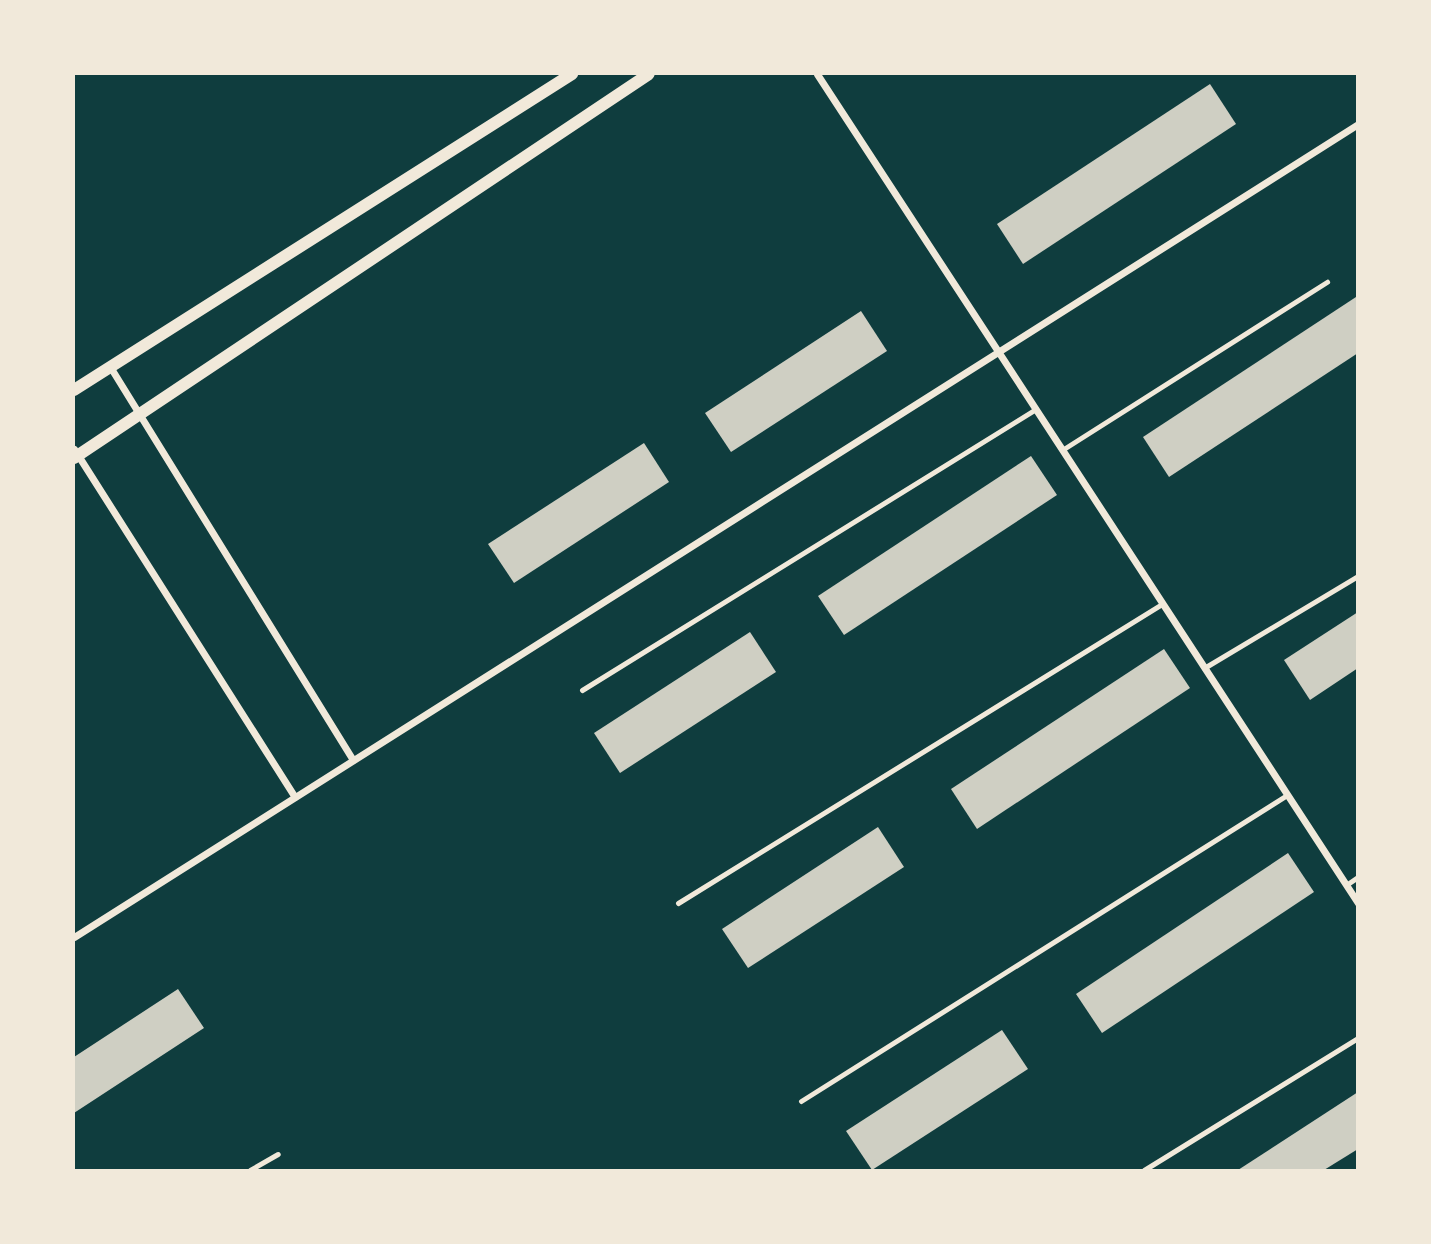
<!DOCTYPE html>
<html>
<head>
<meta charset="utf-8">
<style>
	body { margin:0 }
	#map { position:relative; width:1431px; height:1244px; overflow:hidden; background:#0f3d3e; font-family:Rubik,sans-serif }
	div>[style] { position:absolute }
	[style*='--x'] { left:calc(var(--x)*1px); top:calc(var(--y)*1px); width:calc(var(--w)*1px); rotate:calc(var(--a)*1deg) }
	.building>* { inset:0; background:#cfcfc3 }
	.service>* { height:5px; margin:-2.5px; padding:0 2.5px; transform-origin:2.5px; border-radius:2.5px; background:#f1e9da }
	.minor>* { height:7px; margin:-3.5px; padding:0 3.5px; transform-origin:3.5px; border-radius:3.5px; background:#f1e9da }
	.tertiary>* { height:12px; margin:-6px; padding:0 6px; transform-origin:6px; border-radius:6px; background:#f1e9da }
	span { translate:-50% -50%; white-space:nowrap; text-align:center; line-height:1.15; -webkit-text-stroke:5px #f1e9da; paint-order:stroke }
	.frame { position:absolute; inset:0; border:75px solid #f1e9da; pointer-events:none }
</style>
</head>
<body>
<div id="map">
	<div class="building">
		<div style="clip-path:polygon(1210px 84px,1236px 124px,1023px 264px,997px 224px)"></div>
		<div style="clip-path:polygon(1356px 297px,1358px 353px,1169px 477px,1143px 437px)"></div>
		<div style="clip-path:polygon(861px 311px,887px 351px,731px 452px,705px 413px)"></div>
		<div style="clip-path:polygon(644px 443px,669px 482px,514px 583px,488px 544px)"></div>
		<div style="clip-path:polygon(1031px 456px,1057px 495px,844px 635px,818px 596px)"></div>
		<div style="clip-path:polygon(1358px 612px,1358px 668px,1310px 700px,1284px 660px)"></div>
		<div style="clip-path:polygon(750px 632px,776px 672px,620px 773px,594px 733px)"></div>
		<div style="clip-path:polygon(1164px 649px,1190px 688px,977px 829px,951px 789px)"></div>
		<div style="clip-path:polygon(878px 827px,904px 867px,748px 968px,722px 929px)"></div>
		<div style="clip-path:polygon(1288px 853px,1314px 892px,1102px 1033px,1076px 994px)"></div>
		<div style="clip-path:polygon(178px 989px,204px 1028px,74px 1113px,74px 1057px)"></div>
		<div style="clip-path:polygon(1002px 1030px,1028px 1069px,872px 1170px,846px 1131px)"></div>
		<div style="clip-path:polygon(1358px 1092px,1358px 1149px,1324px 1170px,1238px 1170px)"></div>
	</div>
	<div class="service">
		<div style="--x:1062;--y:450;--w:314;--a:-32.4"></div>
		<div style="--x:1204;--y:668;--w:179;--a:-30.9"></div>
		<div style="--x:582;--y:690;--w:534;--a:-31.76"></div>
		<div style="--x:1346;--y:885;--w:14;--a:-34"></div>
		<div style="--x:678;--y:903;--w:569;--a:-31.71"></div>
		<div style="--x:801;--y:1101;--w:574;--a:-32.2"></div>
		<div style="--x:250;--y:1170;--w:32;--a:-30"></div>
		<div style="--x:1144;--y:1170;--w:251;--a:-31.7"></div>
	</div>
	<div class="minor">
		<div style="--x:817;--y:74;--w:990;--a:56.87"></div>
		<div style="--x:109;--y:365;--w:464;--a:58.3"></div>
		<div style="--x:74;--y:449;--w:412;--a:57.6"></div>
		<div style="--x:74;--y:937;--w:1520;--a:-32.34"></div>
	</div>
	<div class="tertiary">
		<div style="--x:74;--y:390;--w:590;--a:-32.4"></div>
		<div style="--x:74;--y:458;--w:691;--a:-33.74"></div>
	</div>
	<div class="frame"></div>
</div>
</body>
</html>
